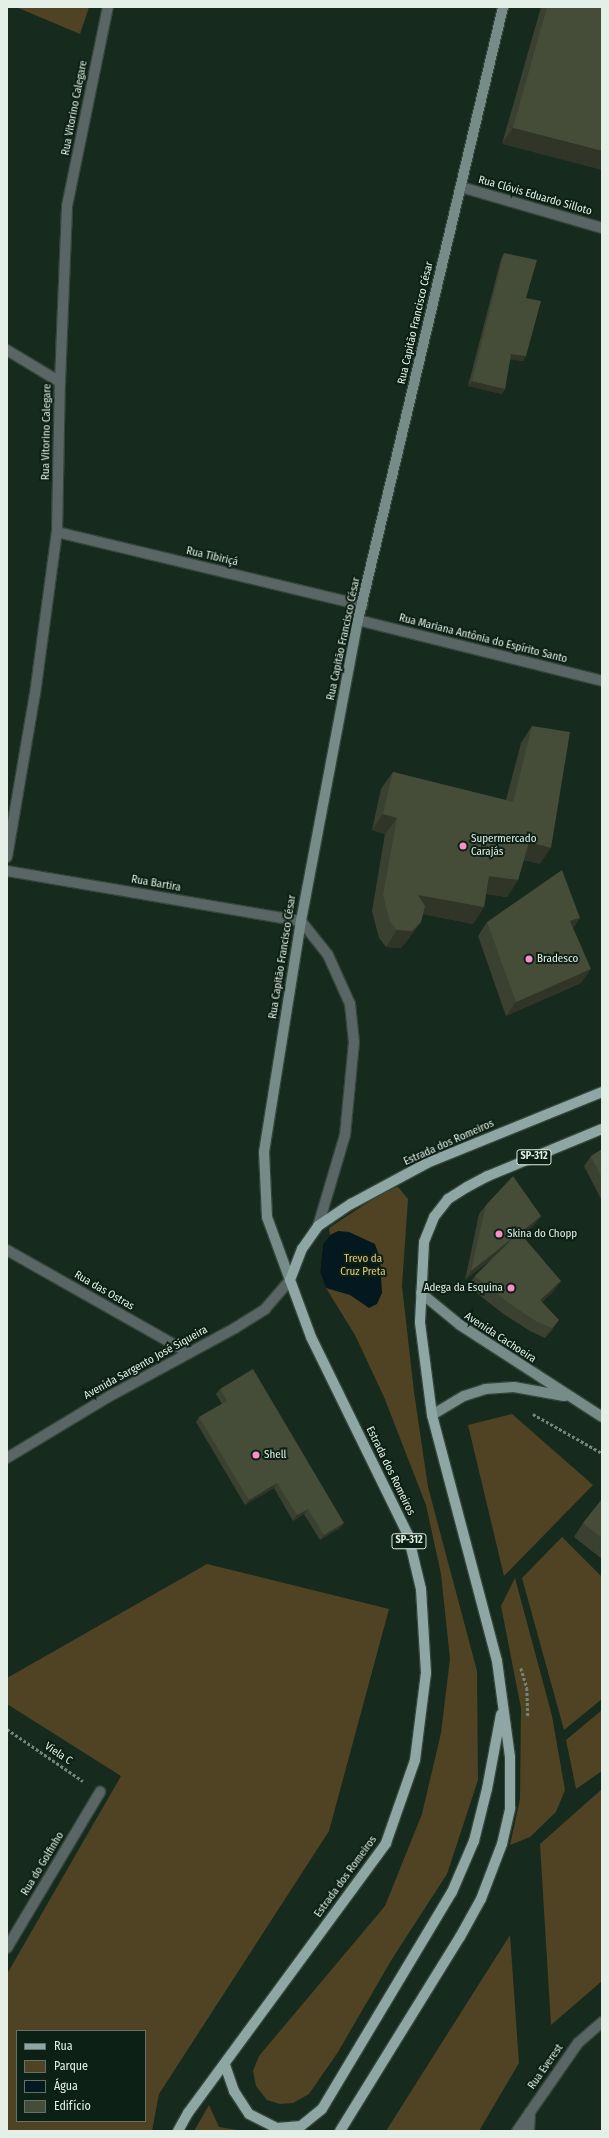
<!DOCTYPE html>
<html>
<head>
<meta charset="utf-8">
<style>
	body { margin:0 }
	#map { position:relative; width:609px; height:2138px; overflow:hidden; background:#172a1e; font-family:"Fira Sans Condensed",sans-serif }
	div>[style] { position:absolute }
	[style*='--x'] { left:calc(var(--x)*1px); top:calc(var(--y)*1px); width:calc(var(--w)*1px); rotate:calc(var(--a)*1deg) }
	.green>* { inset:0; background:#504323 }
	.water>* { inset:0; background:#04181f }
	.path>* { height:2.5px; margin-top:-1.25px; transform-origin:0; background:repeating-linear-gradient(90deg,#74847a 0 3px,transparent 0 5px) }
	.roads { filter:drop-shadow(1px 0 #34463a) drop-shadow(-1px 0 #34463a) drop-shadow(0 1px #34463a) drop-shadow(0 -1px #34463a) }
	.lane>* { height:10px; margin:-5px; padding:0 5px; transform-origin:5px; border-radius:5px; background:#5a6665 }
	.street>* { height:10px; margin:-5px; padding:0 5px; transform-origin:5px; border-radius:5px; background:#5a6665 }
	.secondary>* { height:10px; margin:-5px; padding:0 5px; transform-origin:5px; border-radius:5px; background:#778b89 }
	.primary>* { height:10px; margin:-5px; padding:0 5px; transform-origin:5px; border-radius:5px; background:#8ea7a5 }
	.wall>* { inset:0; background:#3b4130 }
	.shaded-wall>* { inset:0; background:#303527 }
	.building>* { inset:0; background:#454c38 }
	.dots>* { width:11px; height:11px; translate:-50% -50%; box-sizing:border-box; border:2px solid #0d2015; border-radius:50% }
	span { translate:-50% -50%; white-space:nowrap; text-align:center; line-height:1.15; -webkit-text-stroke:4px #0d2015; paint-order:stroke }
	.shield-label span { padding:1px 3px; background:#0d2015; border:1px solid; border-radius:3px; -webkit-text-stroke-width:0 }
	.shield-label { font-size:10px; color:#e3efe7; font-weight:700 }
	.street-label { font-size:11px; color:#e3efe7 }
	.poi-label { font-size:11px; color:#e3efe7 }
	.left { translate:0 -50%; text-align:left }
	.right { translate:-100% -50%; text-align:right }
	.park-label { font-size:11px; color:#e7c879 }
	.frame { position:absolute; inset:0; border:8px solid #e3efe7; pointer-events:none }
	.legend { position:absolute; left:16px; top:2030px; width:130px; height:92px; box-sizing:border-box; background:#0d2015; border:1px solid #637369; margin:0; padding:5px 7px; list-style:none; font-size:12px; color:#e3efe7 }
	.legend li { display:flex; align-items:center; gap:8px; height:20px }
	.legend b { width:20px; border:1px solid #637369 }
</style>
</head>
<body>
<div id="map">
	<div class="green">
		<div style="clip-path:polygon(16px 7px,89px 7px,80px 34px)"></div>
		<div style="clip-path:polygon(398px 1187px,408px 1199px,402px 1286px,414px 1392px,428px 1487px,477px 1671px,478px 1780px,447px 1874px,392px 1959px,338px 2052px,309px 2094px,293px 2103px,280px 2104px,267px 2100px,256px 2086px,253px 2071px,259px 2056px,385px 1906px,422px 1814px,441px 1733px,450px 1659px,441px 1574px,426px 1505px,384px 1397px,355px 1335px,326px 1288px,320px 1272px,323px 1244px,330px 1235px,329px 1228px,385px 1191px)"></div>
		<div style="clip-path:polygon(512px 1414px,593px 1485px,504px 1576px,468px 1425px)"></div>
		<div style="clip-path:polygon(562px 1537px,602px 1577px,602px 1699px,564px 1730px,522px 1578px)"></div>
		<div style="clip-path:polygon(evenodd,207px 1564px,389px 1609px,329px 1831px,159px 2094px,152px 2131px,7px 2131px,7px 1974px,121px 1776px,7px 1704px,7px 1678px,207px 1564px,17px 2031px,145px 2031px,145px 2121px,17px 2121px,17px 2031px)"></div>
		<div style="clip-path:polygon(515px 1578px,552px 1716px,565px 1790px,556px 1812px,530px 1837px,510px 1845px,520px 1799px,521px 1708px,501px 1606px)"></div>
		<div style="clip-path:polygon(602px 1710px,602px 1771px,576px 1789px,566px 1740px)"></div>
		<div style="clip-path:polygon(602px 1789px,602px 1981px,551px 2025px,540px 1844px)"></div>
		<div style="clip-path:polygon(510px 1935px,519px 2063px,479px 2131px,386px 2131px)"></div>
		<div style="clip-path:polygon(209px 2105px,219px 2127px,243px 2131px,194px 2131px)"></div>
	</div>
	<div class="water">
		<div style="clip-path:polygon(338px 1231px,349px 1232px,375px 1244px,380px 1259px,382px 1293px,377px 1304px,369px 1308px,350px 1295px,326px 1288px,320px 1272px,323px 1244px,330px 1235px)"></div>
	</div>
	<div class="path">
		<div style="--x:533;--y:1414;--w:79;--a:29.5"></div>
		<div style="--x:521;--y:1668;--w:21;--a:73"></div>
		<div style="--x:527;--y:1688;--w:28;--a:88"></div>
		<div style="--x:7;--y:1729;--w:92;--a:34.4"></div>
	</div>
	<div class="roads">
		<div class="lane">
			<div style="--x:7;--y:350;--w:62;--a:31.1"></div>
			<div style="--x:301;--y:921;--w:43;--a:51.5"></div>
			<div style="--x:328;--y:955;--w:54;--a:65.8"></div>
			<div style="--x:350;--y:1004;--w:38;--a:84"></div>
			<div style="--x:354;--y:1042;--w:93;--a:95.5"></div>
			<div style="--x:345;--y:1135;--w:95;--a:106.5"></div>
		</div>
		<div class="street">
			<div style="--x:461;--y:187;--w:147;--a:16.2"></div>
			<div style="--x:57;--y:532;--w:314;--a:13.5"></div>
			<div style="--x:358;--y:620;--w:252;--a:14"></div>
			<div style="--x:7;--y:857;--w:165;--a:-80.3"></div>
			<div style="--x:35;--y:694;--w:163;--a:-82.3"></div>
			<div style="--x:57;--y:532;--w:150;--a:-88.9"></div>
			<div style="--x:60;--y:382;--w:176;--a:-87.7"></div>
			<div style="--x:67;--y:206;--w:203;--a:-78.4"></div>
			<div style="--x:7;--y:871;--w:298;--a:9.7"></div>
			<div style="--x:7;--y:1250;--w:209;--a:29.5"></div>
			<div style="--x:7;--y:1458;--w:118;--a:-31.1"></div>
			<div style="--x:108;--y:1397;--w:145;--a:-28.5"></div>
			<div style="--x:235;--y:1328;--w:36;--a:-32"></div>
			<div style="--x:265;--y:1309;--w:38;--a:-49"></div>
			<div style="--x:7;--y:1948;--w:182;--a:-59.2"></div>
			<div style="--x:517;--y:2131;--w:107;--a:-55.3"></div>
			<div style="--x:578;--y:2043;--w:32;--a:-41"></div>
			<div style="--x:529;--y:2131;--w:19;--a:-87"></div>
		</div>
		<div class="secondary">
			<div style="--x:290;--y:1280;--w:67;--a:-110.1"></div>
			<div style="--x:267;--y:1217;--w:65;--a:-92.6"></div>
			<div style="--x:264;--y:1152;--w:234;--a:-80.9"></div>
			<div style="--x:301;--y:921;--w:306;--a:-79.3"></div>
			<div style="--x:358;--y:620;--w:630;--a:-76.69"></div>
			<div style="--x:421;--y:1293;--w:50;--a:39.4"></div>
			<div style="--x:460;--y:1325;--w:169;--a:32.9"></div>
			<div style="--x:432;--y:1415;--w:37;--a:-31"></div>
			<div style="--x:464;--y:1396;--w:22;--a:-18"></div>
			<div style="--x:485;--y:1389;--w:29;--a:-4"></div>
			<div style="--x:514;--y:1387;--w:51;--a:10.2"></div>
		</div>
		<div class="primary">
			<div style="--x:225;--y:2065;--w:28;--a:71"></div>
			<div style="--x:234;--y:2091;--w:27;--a:57"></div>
			<div style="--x:249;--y:2114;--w:31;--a:27"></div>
			<div style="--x:277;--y:2128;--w:24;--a:-5"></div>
			<div style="--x:301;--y:2126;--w:27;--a:-39"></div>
			<div style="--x:322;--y:2109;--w:253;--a:-59.1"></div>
			<div style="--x:452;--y:1892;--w:56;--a:-66.7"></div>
			<div style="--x:474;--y:1841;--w:54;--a:-76"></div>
			<div style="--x:487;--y:1789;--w:76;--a:-79.4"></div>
			<div style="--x:178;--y:2131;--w:21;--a:-61"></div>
			<div style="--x:188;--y:2113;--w:335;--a:-53.7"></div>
			<div style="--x:386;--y:1843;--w:88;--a:-70.7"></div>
			<div style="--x:415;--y:1760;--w:88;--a:-82.8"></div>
			<div style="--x:426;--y:1673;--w:84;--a:-93.4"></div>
			<div style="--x:421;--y:1589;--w:56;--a:-103.5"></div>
			<div style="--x:408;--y:1535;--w:220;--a:-116.1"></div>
			<div style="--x:311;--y:1337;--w:61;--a:-110.2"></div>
			<div style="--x:290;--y:1280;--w:33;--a:-69"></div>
			<div style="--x:302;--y:1249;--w:28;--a:-55"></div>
			<div style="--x:318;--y:1226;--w:40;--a:-34"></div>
			<div style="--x:351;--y:1204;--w:86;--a:-28.3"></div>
			<div style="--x:427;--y:1163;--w:189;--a:-22.1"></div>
			<div style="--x:340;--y:2131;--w:228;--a:-58.3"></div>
			<div style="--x:460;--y:1937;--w:43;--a:-61.1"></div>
			<div style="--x:481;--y:1899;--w:59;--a:-69.1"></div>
			<div style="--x:502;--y:1844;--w:37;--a:-77"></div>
			<div style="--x:510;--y:1808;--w:51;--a:-90"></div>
			<div style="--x:510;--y:1757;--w:97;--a:-97.7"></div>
			<div style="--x:497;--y:1661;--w:254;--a:-104.8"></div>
			<div style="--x:432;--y:1415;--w:94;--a:-97.4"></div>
			<div style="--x:420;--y:1322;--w:80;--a:-87.1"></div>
			<div style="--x:424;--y:1242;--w:27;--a:-68"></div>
			<div style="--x:434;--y:1217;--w:23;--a:-52"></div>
			<div style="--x:448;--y:1199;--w:22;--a:-32"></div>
			<div style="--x:467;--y:1187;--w:24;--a:-28"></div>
			<div style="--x:488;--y:1176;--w:123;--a:-22.4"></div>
		</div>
	</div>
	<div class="wall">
		<div style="clip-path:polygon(541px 7px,602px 7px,502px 144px)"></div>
		<div style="clip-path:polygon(504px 253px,526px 298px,526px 356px,523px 361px,510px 359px,505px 389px,502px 394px,468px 386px,501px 259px)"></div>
		<div style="clip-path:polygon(532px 726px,540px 864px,524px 860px,518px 880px,507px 897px,486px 894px,484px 907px,473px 924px,423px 914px,421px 922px,409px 938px,401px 948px,386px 947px,379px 938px,372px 911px,385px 834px,372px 830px,381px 789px,393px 772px,506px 800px,521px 743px)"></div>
		<div style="clip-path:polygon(487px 922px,573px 928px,581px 983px,506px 1016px,478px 936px)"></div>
		<div style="clip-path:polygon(602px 1149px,602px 1201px,584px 1166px,591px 1156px)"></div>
		<div style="clip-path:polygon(486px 1205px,541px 1216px,534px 1225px,522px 1235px,554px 1291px,542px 1302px,559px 1320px,552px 1330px,545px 1338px,530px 1331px,502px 1313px,468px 1286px,475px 1276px,493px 1258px,465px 1280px,479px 1214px)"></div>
		<div style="clip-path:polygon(220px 1389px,344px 1523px,340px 1528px,320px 1540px,304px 1514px,293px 1521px,274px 1488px,245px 1505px,196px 1422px,199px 1417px,222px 1404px,216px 1394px)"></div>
		<div style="clip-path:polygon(602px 1499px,602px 1559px,574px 1537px,583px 1523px)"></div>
	</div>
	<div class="shaded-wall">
		<div style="clip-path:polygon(513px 128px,602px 151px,602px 170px,502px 144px)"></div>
		<div style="clip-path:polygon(511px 354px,526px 356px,523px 361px,507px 359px)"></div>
		<div style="clip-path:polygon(472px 381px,505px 389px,502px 394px,468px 386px)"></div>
		<div style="clip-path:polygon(383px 814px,397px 818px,385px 834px,372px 830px)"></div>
		<div style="clip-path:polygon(529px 842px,551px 848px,540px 864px,517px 858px)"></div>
		<div style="clip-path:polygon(489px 876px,518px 880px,507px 897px,478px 893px)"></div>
		<div style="clip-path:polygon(418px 895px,484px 907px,473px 924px,407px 911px)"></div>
		<div style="clip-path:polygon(580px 918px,571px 932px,570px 921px)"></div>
		<div style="clip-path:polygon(421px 922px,409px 938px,401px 948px,386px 947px,397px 930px)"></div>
		<div style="clip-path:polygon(591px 969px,581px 983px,506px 1016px,516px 1002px)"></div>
		<div style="clip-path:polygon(541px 1216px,534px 1225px,513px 1243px,520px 1233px)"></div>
		<div style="clip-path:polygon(515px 1236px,508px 1246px,465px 1280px,471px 1271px)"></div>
		<div style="clip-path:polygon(561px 1281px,554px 1291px,533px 1310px,540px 1300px)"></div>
		<div style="clip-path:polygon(559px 1320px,552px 1330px,545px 1338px,552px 1328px)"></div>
		<div style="clip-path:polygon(277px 1483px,274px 1488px,245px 1505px,249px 1500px)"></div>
		<div style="clip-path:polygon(308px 1509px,304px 1514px,293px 1521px,297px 1515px)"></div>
		<div style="clip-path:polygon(344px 1523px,340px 1528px,320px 1540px,324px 1535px)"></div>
	</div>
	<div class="building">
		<div style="clip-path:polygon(547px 7px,602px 7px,602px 151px,513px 128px)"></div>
		<div style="clip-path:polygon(504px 253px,537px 260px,526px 298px,541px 301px,526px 356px,511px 354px,505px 389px,472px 381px)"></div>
		<div style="clip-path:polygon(532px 726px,570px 732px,551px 848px,529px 842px,518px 880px,489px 876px,484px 907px,418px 895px,425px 906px,421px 922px,412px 931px,397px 930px,390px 922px,383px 895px,397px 818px,383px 814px,393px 772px,513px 802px)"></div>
		<div style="clip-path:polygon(562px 870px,580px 918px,570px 921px,591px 969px,516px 1002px,487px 922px)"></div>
		<div style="clip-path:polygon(602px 1149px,602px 1178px,591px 1156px)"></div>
		<div style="clip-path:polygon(513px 1176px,541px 1216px,520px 1233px,561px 1281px,540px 1300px,559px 1320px,552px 1328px,537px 1322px,509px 1303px,475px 1276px,515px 1236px,471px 1271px,486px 1205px)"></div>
		<div style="clip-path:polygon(253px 1369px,344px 1523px,324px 1535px,308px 1509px,297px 1515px,277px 1483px,249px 1500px,199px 1417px,227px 1401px,220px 1389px)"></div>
		<div style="clip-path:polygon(602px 1499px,602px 1538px,583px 1523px)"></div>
	</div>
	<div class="dots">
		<div style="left:463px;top:846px;background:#fa8fc8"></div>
		<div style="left:529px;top:959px;background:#fa8fc8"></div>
		<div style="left:499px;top:1234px;background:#fa8fc8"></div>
		<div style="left:511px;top:1288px;background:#fa8fc8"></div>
		<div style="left:256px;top:1455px;background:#fa8fc8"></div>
	</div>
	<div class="shield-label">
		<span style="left:534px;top:1157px">SP-312</span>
		<span style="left:409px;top:1541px">SP-312</span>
	</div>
	<div class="street-label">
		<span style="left:75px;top:108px;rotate:-79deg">Rua Vitorino Calegare</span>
		<span style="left:535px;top:196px;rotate:16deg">Rua Clóvis Eduardo Silloto</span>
		<span style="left:416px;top:323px;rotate:-77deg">Rua Capitão Francisco César</span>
		<span style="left:47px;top:432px;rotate:-89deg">Rua Vitorino Calegare</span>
		<span style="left:212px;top:557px;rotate:13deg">Rua Tibiriçá</span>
		<span style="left:344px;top:639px;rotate:-78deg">Rua Capitão Francisco César</span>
		<span style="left:483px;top:639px;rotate:14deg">Rua Mariana Antônia do Espírito Santo</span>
		<span style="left:156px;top:884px;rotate:10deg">Rua Bartira</span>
		<span style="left:283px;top:957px;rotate:-81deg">Rua Capitão Francisco César</span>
		<span style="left:449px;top:1143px;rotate:-24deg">Estrada dos Romeiros</span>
		<span style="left:104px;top:1291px;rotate:30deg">Rua das Ostras</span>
		<span style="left:500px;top:1338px;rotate:33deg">Avenida Cachoeira</span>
		<span style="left:146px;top:1363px;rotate:-29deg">Avenida Sargento José Siqueira</span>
		<span style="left:390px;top:1471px;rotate:64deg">Estrada dos Romeiros</span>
		<span style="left:58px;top:1754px;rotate:34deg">Viela C</span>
		<span style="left:43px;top:1864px;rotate:-59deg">Rua do Golfinho</span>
		<span style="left:346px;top:1877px;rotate:-54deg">Estrada dos Romeiros</span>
		<span style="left:546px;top:2067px;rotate:-55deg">Rua Everest</span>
	</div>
	<div class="poi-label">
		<span class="left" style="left:471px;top:846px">Supermercado<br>Carajás</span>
		<span class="left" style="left:537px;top:959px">Bradesco</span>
		<span class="left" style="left:507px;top:1234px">Skina do Chopp</span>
		<span class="right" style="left:503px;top:1288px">Adega da Esquina</span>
		<span class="left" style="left:264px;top:1455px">Shell</span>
	</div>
	<div class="park-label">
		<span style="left:363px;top:1266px">Trevo da<br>Cruz Preta</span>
	</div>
	<div class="frame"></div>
	<ul class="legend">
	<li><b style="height:5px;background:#8ea7a5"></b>Rua</li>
	<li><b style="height:11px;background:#504323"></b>Parque</li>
	<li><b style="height:11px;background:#04181f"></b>Água</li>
	<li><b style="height:11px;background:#454c38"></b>Edifício</li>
	</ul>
</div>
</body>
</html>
